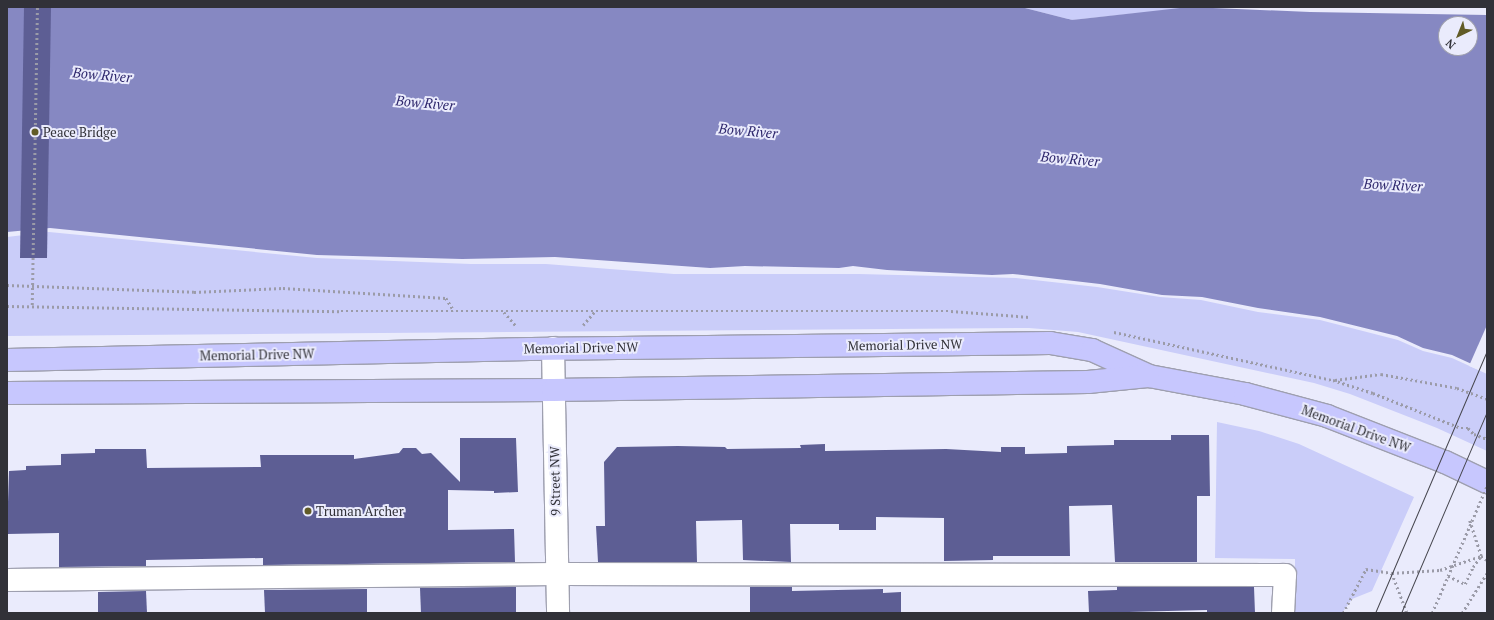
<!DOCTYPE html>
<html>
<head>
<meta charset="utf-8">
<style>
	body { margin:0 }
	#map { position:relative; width:1494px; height:620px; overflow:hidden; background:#eaebfc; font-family:"PT Serif",serif }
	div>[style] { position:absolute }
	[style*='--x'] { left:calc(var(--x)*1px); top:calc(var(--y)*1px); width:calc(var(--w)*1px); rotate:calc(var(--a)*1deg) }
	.green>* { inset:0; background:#cacdf9 }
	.water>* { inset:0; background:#8688c2 }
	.pier>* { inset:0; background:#eaebfc }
	.building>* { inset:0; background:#5d5e94 }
	.path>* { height:2.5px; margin-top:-1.25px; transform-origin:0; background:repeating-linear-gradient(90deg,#9b9ba8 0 2px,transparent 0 5px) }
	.roads { filter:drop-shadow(1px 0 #9e9faf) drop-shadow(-1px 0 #9e9faf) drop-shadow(0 1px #9e9faf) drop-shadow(0 -1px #9e9faf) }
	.minor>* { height:22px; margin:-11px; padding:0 11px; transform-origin:11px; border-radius:11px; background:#fff }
	.major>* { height:22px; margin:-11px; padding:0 11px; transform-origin:11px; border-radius:11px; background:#c7c7fe }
	.tram>* { height:1px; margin:-0.5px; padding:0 0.5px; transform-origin:0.5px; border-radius:0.5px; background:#47474f }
	.path-bridge>* { height:2.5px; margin-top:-1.25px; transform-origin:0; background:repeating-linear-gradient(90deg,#9b9ba8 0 2px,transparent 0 5px) }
	.dots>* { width:11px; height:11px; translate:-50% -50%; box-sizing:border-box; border:2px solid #eaebfc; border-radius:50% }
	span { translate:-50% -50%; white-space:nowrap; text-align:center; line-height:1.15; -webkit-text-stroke:4px #eaebfc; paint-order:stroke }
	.poi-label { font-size:13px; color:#313138 }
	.left { translate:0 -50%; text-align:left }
	.street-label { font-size:13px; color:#313138 }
	.water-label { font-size:14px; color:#2f286d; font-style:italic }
	.frame { position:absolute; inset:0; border:8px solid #313138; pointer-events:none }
	.north { position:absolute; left:1438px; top:16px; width:40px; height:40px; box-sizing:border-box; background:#eaebfc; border:1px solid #a0a1ae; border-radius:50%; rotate:223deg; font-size:11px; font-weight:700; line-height:16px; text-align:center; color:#313138 }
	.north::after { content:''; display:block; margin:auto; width:14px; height:18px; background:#615b27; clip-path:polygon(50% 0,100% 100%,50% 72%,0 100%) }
</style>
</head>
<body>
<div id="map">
	<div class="green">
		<div style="clip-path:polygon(1021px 7px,1234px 7px,1129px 14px,1072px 20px)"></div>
		<div style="clip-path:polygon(49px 232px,317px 258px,471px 264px,546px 264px,674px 274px,859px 274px,1016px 278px,1097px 287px,1160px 297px,1201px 300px,1258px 312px,1320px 320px,1398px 340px,1423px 351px,1452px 358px,1487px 374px,1487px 451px,1437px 428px,1350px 394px,1314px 383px,1078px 332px,1029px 328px,7px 336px,7px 237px)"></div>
		<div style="clip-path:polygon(1217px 422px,1259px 431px,1299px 444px,1414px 497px,1372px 591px,1352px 599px,1342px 613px,1295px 613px,1295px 559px,1215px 558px)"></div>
	</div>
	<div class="water">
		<div style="clip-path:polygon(evenodd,7px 7px,1021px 7px,1072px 20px,1189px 7px,1310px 12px,1487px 15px,1487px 371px,1452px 355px,1423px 348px,1397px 336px,1320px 317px,1258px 308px,1202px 297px,1162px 295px,1100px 284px,1013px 274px,992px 275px,887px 270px,853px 266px,839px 268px,745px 266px,710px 268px,555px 257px,462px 259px,317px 255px,50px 228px,7px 232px,7px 7px,1446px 24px,1470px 24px,1470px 48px,1446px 48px,1446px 24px)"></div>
	</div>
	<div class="pier">
		<div style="clip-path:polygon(1487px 325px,1487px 373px,1469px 366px)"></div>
	</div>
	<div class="building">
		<div style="clip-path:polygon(24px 7px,51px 7px,47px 258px,20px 258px)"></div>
		<div style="clip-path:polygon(1171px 435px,1209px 435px,1210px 496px,1197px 496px,1197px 562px,1115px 562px,1112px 505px,1069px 506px,1070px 556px,993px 556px,993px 560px,944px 561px,944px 518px,876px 517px,876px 530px,839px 530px,839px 524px,790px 524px,791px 562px,743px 560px,742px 520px,696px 521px,697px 562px,598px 562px,596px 526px,605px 526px,604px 462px,617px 447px,678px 446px,725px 447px,727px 449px,801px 448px,800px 445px,825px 444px,825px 451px,946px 449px,1001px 452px,1001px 447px,1025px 447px,1025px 454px,1067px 453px,1067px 446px,1114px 445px,1114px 440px,1171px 440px)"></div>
		<div style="clip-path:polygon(460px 438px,516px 438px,518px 492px,494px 493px,494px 491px,448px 490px,448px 530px,514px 529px,515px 562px,263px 565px,263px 558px,146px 560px,146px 566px,59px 567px,59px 533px,7px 534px,9px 471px,26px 470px,26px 466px,61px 465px,61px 454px,95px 453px,95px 449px,146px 449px,147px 468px,261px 467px,260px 455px,354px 455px,354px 459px,399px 453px,403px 448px,416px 448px,422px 454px,431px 453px,460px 482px)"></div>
		<div style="clip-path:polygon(516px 587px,516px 613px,421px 613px,420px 588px)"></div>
		<div style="clip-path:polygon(750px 587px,792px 587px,792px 591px,883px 589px,883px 593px,901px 592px,901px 613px,750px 613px)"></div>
		<div style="clip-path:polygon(1117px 587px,1254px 587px,1255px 613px,1212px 613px,1207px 612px,1207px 610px,1089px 613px,1088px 591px,1117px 590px)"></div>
		<div style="clip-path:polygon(367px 589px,367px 613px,265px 613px,264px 590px)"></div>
		<div style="clip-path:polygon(146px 591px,147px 613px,98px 613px,98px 592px)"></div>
	</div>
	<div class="path">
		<div style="--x:7;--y:285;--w:187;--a:2.1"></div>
		<div style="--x:194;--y:292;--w:89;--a:-2.6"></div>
		<div style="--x:283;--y:288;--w:163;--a:3.5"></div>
		<div style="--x:446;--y:298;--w:15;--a:58"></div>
		<div style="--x:32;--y:305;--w:298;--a:-89"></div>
		<div style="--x:7;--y:306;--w:334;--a:0.9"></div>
		<div style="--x:341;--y:311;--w:610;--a:0"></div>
		<div style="--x:951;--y:311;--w:79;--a:4.3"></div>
		<div style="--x:504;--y:312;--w:18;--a:49"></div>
		<div style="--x:583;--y:325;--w:18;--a:-49"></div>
		<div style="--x:1114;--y:332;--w:224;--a:12.4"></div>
		<div style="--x:1333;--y:380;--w:42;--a:18"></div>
		<div style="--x:1373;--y:393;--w:95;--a:21.7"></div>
		<div style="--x:1461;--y:428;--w:7;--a:0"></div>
		<div style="--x:1468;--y:428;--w:8;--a:45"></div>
		<div style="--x:1474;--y:434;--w:14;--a:21"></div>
		<div style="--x:1335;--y:380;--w:46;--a:-7.4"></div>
		<div style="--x:1381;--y:374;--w:77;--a:10.4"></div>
		<div style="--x:1457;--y:388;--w:32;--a:20"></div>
		<div style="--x:1392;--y:573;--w:48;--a:-3.6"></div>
		<div style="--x:1440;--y:570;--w:43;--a:-18.9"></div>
		<div style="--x:1481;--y:556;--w:7;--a:34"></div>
		<div style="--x:1448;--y:576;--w:19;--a:25"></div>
		<div style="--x:1465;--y:584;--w:19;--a:-65"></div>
		<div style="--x:1473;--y:567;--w:14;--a:-54"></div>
		<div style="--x:1481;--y:556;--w:38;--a:-108"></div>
		<div style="--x:1343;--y:613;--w:50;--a:-62.4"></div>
		<div style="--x:1366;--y:569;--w:26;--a:9"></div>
		<div style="--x:1392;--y:573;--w:43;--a:69.4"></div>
		<div style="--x:1462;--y:613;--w:47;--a:-58"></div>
	</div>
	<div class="roads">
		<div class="minor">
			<div style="--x:553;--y:348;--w:265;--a:88.9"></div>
			<div style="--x:7;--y:580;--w:550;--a:-0.63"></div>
			<div style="--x:557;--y:574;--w:728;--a:0.08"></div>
			<div style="--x:1285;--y:575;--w:38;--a:93"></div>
		</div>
		<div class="major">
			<div style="--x:7;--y:360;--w:523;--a:-1.2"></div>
			<div style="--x:530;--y:349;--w:520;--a:-0.66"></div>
			<div style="--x:1050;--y:343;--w:43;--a:9.5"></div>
			<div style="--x:1092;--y:350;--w:63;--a:24.5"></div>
			<div style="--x:1149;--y:376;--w:98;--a:10.6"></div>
			<div style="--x:1245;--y:394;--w:85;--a:15"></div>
			<div style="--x:1327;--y:416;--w:127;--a:21.3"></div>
			<div style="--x:1445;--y:462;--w:47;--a:25.5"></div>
			<div style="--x:7;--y:393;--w:546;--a:-0.31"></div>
			<div style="--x:553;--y:390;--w:535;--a:-0.86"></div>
			<div style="--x:1088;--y:382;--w:60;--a:-5.7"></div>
		</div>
	</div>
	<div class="tram">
		<div style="--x:1375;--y:613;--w:286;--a:-66.9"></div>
		<div style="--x:1401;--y:613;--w:220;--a:-66.9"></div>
	</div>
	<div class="path-bridge">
		<div style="--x:1432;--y:613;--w:138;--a:-66.6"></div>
	</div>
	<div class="dots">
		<div style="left:35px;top:132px;background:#615b27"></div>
		<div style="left:308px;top:511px;background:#615b27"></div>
	</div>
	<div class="poi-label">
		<span class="left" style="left:43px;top:132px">Peace Bridge</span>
		<span class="left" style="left:316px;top:511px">Truman Archer</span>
	</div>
	<div class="street-label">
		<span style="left:905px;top:345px;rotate:-1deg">Memorial Drive NW</span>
		<span style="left:581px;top:348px;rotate:-1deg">Memorial Drive NW</span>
		<span style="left:257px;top:355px;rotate:-1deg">Memorial Drive NW</span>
		<span style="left:1356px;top:429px;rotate:20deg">Memorial Drive NW</span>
		<span style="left:555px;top:481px;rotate:-91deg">9 Street NW</span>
	</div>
	<div class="water-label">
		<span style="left:102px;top:75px;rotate:5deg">Bow River</span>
		<span style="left:425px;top:103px;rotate:5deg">Bow River</span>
		<span style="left:748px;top:131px;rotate:5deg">Bow River</span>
		<span style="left:1070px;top:159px;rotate:5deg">Bow River</span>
		<span style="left:1393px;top:185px;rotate:3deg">Bow River</span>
	</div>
	<div class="frame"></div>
	<div class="north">N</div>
</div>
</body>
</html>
